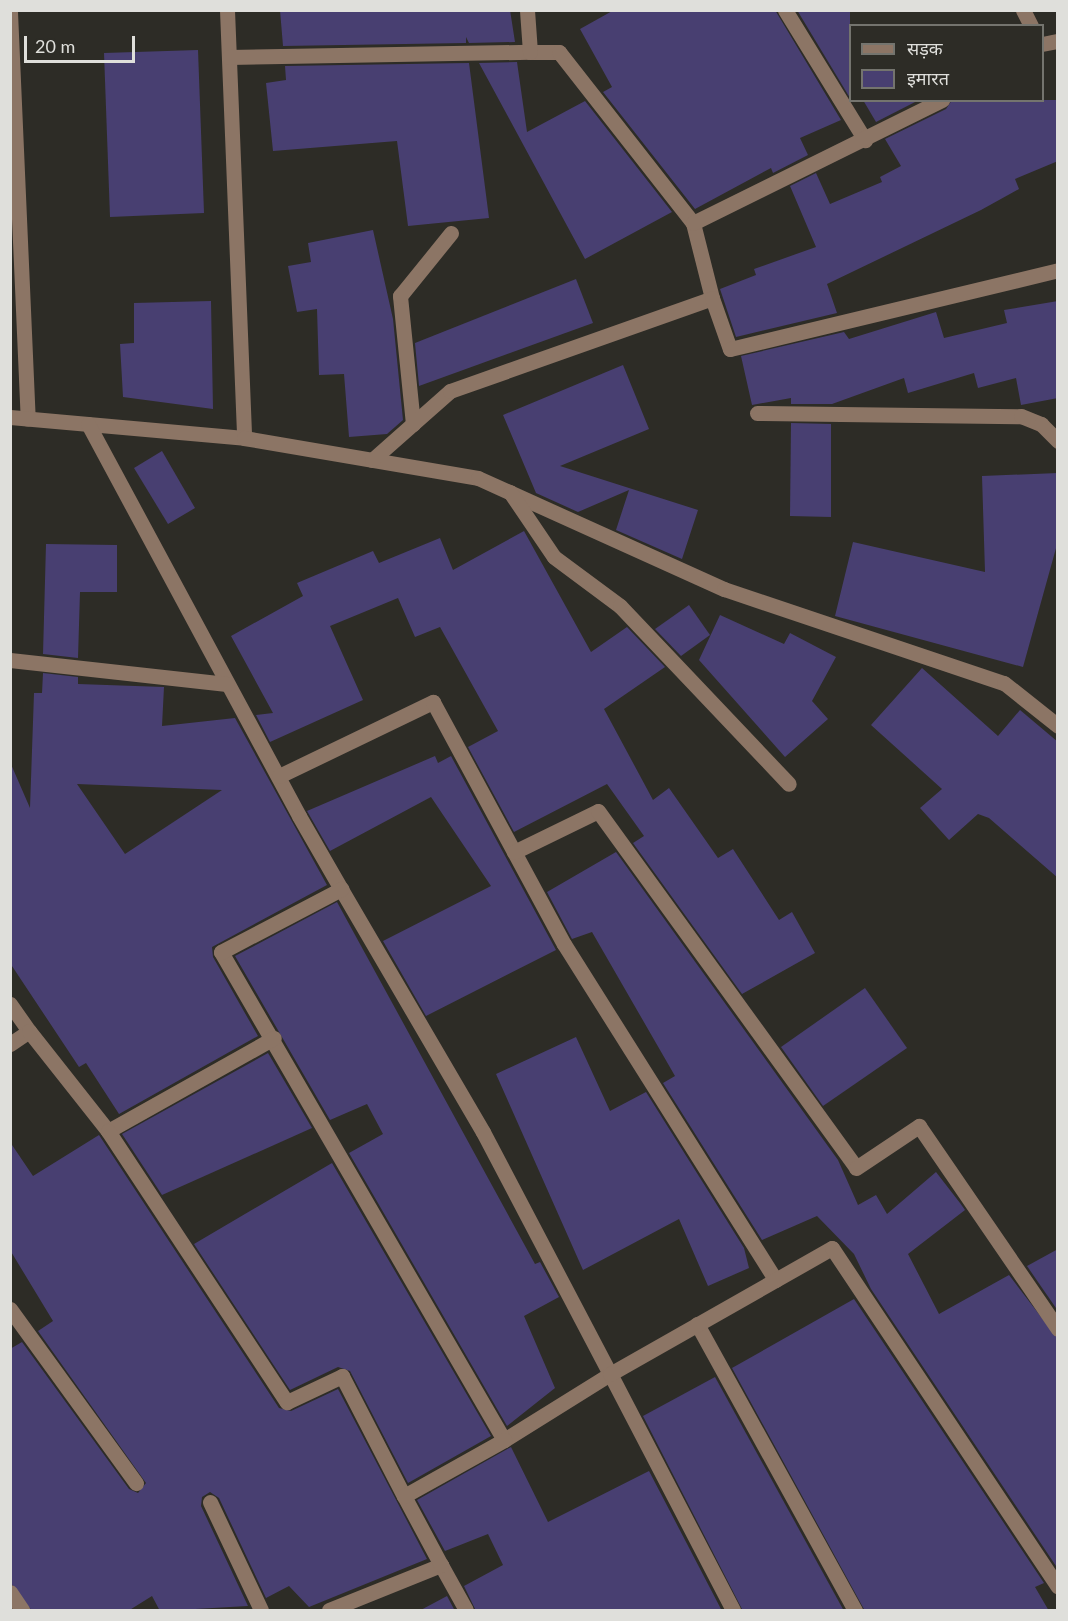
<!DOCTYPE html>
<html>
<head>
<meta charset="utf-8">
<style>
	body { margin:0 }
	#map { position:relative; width:1068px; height:1621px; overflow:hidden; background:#2d2c26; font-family:Lato,"Noto Sans Devanagari",sans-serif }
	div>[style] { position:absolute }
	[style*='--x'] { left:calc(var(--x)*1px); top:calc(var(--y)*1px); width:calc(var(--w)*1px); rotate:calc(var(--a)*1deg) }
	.building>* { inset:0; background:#483f71 }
	.minor>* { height:15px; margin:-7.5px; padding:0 7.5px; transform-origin:7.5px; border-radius:7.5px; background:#8c7565 }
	span { translate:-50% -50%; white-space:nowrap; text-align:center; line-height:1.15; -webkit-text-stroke:6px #2d2c26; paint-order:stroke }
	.frame { position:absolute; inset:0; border:12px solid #dfdfdb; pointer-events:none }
	.legend { position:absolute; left:849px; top:24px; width:195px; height:78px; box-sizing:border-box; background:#2d2c26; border:2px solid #74746e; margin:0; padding:8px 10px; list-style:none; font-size:18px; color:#dfdfdb }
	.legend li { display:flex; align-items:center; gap:12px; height:30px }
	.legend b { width:30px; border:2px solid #74746e }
	.scale { position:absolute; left:24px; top:36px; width:111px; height:27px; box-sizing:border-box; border:3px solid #dfdfdb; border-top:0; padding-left:8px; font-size:18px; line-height:21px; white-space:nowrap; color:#dfdfdb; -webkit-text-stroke:4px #2d2c26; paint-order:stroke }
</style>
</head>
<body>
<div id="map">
	<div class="building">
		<div style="clip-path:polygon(280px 10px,510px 10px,515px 42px,469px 43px,466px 37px,466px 43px,283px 46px)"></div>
		<div style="clip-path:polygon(614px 10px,775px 10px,841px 120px,800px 138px,808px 155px,773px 173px,771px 168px,695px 209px,603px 92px,612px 87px,580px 29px)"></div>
		<div style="clip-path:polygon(797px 10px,850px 10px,850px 98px)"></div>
		<div style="clip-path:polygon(198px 50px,204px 213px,110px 217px,104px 53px)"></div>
		<div style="clip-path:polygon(517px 62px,527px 132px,585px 101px,672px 212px,585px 259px,479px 63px)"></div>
		<div style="clip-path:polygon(469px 63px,489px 218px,408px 226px,397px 141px,273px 151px,266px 83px,286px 80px,285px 66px)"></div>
		<div style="clip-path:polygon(863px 100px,919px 100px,876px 122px)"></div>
		<div style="clip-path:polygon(952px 100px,1058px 100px,1058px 161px,1015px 179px,1019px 189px,981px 210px,827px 284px,837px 313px,736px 337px,720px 289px,756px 275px,754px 269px,816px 247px,790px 186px,816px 173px,830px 204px,882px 182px,880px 177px,901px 166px,885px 139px,946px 109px)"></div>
		<div style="clip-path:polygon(373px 230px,393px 319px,403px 420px,387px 434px,349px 437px,344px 374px,319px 375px,317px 309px,297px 312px,288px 266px,311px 262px,308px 243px)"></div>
		<div style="clip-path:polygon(576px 279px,593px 323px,419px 386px,415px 343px)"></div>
		<div style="clip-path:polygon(211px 301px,213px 409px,123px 397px,120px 344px,134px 343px,134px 303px)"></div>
		<div style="clip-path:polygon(1058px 301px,1058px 398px,1021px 405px,1016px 378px,978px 388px,974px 373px,908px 393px,904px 378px,832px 404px,791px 404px,791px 398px,752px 405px,741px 356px,844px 332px,849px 339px,936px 312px,944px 338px,1007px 323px,1004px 310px)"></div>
		<div style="clip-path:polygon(623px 365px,649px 429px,560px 466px,698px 510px,682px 559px,616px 530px,629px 490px,578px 512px,536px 493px,503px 415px)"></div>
		<div style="clip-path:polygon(791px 423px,831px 424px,831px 517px,790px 516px)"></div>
		<div style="clip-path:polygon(162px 451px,195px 508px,168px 524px,134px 468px)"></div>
		<div style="clip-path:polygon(1058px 473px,1058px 541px,1023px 667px,835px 616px,853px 542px,985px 572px,982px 476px)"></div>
		<div style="clip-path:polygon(524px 531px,591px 652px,627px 627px,665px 667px,604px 709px,653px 800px,669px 788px,718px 858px,733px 849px,779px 920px,792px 912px,815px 953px,742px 994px,633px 843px,644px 836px,607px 784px,514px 832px,468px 747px,498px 731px,440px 627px,415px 637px,398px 598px,330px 626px,363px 700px,270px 742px,256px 715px,273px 713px,231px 636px,303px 596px,297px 583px,373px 551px,379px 563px,440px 538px,453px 570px)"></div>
		<div style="clip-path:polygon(46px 544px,117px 545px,117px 592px,80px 592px,78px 658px,43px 654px)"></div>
		<div style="clip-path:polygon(689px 605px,710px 635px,681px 656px,655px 629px)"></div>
		<div style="clip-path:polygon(720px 615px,784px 644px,790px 633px,836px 657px,812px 701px,828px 719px,785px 757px,699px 660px)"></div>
		<div style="clip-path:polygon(922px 668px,998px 736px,1020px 710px,1058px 742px,1058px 878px,989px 818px,978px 814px,949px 840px,920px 808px,942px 789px,871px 725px)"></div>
		<div style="clip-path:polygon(evenodd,43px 673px,78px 677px,78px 684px,164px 687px,162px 726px,235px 718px,327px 885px,212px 947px,213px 957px,258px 1036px,119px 1114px,86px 1063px,79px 1067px,10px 963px,10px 762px,30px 808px,34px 693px,42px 693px,43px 673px,77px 784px,222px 790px,125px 854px,77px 784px)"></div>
		<div style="clip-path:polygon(435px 756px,438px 763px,451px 756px,556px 950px,426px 1016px,383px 941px,491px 886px,431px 797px,330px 851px,307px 811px)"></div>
		<div style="clip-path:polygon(616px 852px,838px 1160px,858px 1205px,876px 1195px,887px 1214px,936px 1172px,960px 1203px,965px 1210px,908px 1254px,939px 1314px,1009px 1275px,1058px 1339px,1058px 1569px,871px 1289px,854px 1254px,817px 1216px,762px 1240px,663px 1083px,675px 1076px,592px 932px,572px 939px,547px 892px)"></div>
		<div style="clip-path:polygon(337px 902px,535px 1264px,540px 1262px,559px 1297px,524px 1316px,555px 1388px,507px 1426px,349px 1153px,383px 1134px,367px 1104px,330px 1120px,235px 956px)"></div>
		<div style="clip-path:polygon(865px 988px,907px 1048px,823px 1106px,781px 1047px)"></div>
		<div style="clip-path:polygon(576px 1037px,610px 1111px,646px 1092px,744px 1248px,749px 1268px,708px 1286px,679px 1219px,583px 1270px,496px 1074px)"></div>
		<div style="clip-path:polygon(268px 1053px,312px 1128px,162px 1195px,122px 1134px)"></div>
		<div style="clip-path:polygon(99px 1135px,279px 1408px,291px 1411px,338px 1389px,427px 1559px,309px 1607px,289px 1586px,266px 1598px,219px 1498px,210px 1492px,202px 1497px,201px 1506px,248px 1606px,160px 1611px,152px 1596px,128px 1611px,32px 1611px,10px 1582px,10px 1349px,22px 1342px,129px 1489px,138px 1493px,146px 1483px,38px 1331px,53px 1321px,10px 1250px,10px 1142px,33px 1176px)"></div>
		<div style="clip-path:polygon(332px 1163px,491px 1436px,408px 1483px,350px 1371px,338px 1367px,290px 1390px,194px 1244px)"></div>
		<div style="clip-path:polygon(1058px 1249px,1058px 1311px,1027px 1266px)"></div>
		<div style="clip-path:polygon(854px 1299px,1044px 1583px,1035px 1587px,1049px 1611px,865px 1611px,732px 1368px)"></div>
		<div style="clip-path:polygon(715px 1377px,844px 1611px,743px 1611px,643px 1416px)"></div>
		<div style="clip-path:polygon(511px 1447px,548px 1522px,649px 1471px,722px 1611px,476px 1611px,464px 1586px,503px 1565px,488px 1534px,445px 1551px,417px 1500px)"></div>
		<div style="clip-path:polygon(447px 1596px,455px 1611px,419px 1611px)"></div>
	</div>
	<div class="minor">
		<div style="--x:227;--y:10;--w:428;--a:87.7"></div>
		<div style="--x:785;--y:10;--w:153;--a:58.4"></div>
		<div style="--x:1023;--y:10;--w:18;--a:63"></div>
		<div style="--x:10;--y:12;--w:407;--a:87.5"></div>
		<div style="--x:1042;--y:44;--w:16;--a:-11"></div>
		<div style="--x:530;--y:52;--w:29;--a:0"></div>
		<div style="--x:559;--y:52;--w:217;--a:51.9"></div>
		<div style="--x:693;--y:223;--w:77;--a:75.8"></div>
		<div style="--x:229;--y:57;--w:301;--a:-1"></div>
		<div style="--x:530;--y:52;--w:42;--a:-94.1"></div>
		<div style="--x:693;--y:223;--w:278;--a:-26.3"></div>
		<div style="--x:757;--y:413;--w:264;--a:0.7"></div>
		<div style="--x:1021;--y:416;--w:22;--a:22"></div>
		<div style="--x:1041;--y:424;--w:24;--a:45"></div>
		<div style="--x:10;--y:417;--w:235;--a:5.1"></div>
		<div style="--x:244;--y:438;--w:237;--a:9.7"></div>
		<div style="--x:478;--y:478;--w:270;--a:24.3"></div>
		<div style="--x:724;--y:589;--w:295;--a:18.6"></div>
		<div style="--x:1004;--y:683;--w:69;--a:38.5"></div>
		<div style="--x:88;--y:424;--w:445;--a:61.7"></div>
		<div style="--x:299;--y:816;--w:84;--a:60.1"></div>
		<div style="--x:341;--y:889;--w:281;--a:59.7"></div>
		<div style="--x:483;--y:1132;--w:273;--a:62.3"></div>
		<div style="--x:610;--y:1374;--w:125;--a:148.1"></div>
		<div style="--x:504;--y:1440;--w:564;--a:-120.11"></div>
		<div style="--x:221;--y:952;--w:136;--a:-27.7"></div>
		<div style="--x:413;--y:424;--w:129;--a:-95.8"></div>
		<div style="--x:400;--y:296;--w:81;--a:-51"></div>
		<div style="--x:372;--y:460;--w:104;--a:-41.5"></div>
		<div style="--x:450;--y:391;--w:278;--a:-19.5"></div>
		<div style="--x:712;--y:298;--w:54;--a:70.6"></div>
		<div style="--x:730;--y:349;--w:337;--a:-13.5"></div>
		<div style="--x:510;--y:492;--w:78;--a:55.9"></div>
		<div style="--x:554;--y:557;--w:82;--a:36.6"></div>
		<div style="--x:620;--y:606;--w:245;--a:46.5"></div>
		<div style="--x:10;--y:660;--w:218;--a:6.3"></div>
		<div style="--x:279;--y:776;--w:171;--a:-25.7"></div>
		<div style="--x:433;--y:702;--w:275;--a:61.6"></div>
		<div style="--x:564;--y:944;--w:397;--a:57.8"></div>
		<div style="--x:514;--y:852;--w:93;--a:-26"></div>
		<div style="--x:598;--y:811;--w:440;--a:54.1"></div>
		<div style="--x:856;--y:1168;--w:76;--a:-33.7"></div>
		<div style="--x:919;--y:1126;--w:246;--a:55.6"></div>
		<div style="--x:10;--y:1004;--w:33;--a:55"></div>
		<div style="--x:10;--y:1044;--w:23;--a:-34"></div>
		<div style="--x:29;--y:1031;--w:127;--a:51.7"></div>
		<div style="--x:108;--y:1131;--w:190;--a:-29.3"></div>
		<div style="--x:108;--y:1131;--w:325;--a:56.6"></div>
		<div style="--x:287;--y:1402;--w:61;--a:-25.3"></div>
		<div style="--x:342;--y:1376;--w:135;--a:62.7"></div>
		<div style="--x:10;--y:1309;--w:215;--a:54.1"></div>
		<div style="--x:697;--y:1324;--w:327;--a:61.1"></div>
		<div style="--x:210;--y:1502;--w:119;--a:64.7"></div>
		<div style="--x:441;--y:1565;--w:51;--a:60.9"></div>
		<div style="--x:10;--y:1592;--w:22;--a:56"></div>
		<div style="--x:329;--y:1610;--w:121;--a:-21.9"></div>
		<div style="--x:441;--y:1565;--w:78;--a:-118.2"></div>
		<div style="--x:404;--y:1496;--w:115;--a:-29.2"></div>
		<div style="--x:733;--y:1610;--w:266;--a:-117.5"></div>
		<div style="--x:610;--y:1374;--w:255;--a:-29.6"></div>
		<div style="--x:832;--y:1248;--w:407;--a:56.3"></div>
	</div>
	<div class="frame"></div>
	<ul class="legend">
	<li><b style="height:8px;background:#8c7565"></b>सड़क</li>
	<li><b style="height:16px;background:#483f71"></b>इमारत</li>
	</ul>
	<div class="scale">20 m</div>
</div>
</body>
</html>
